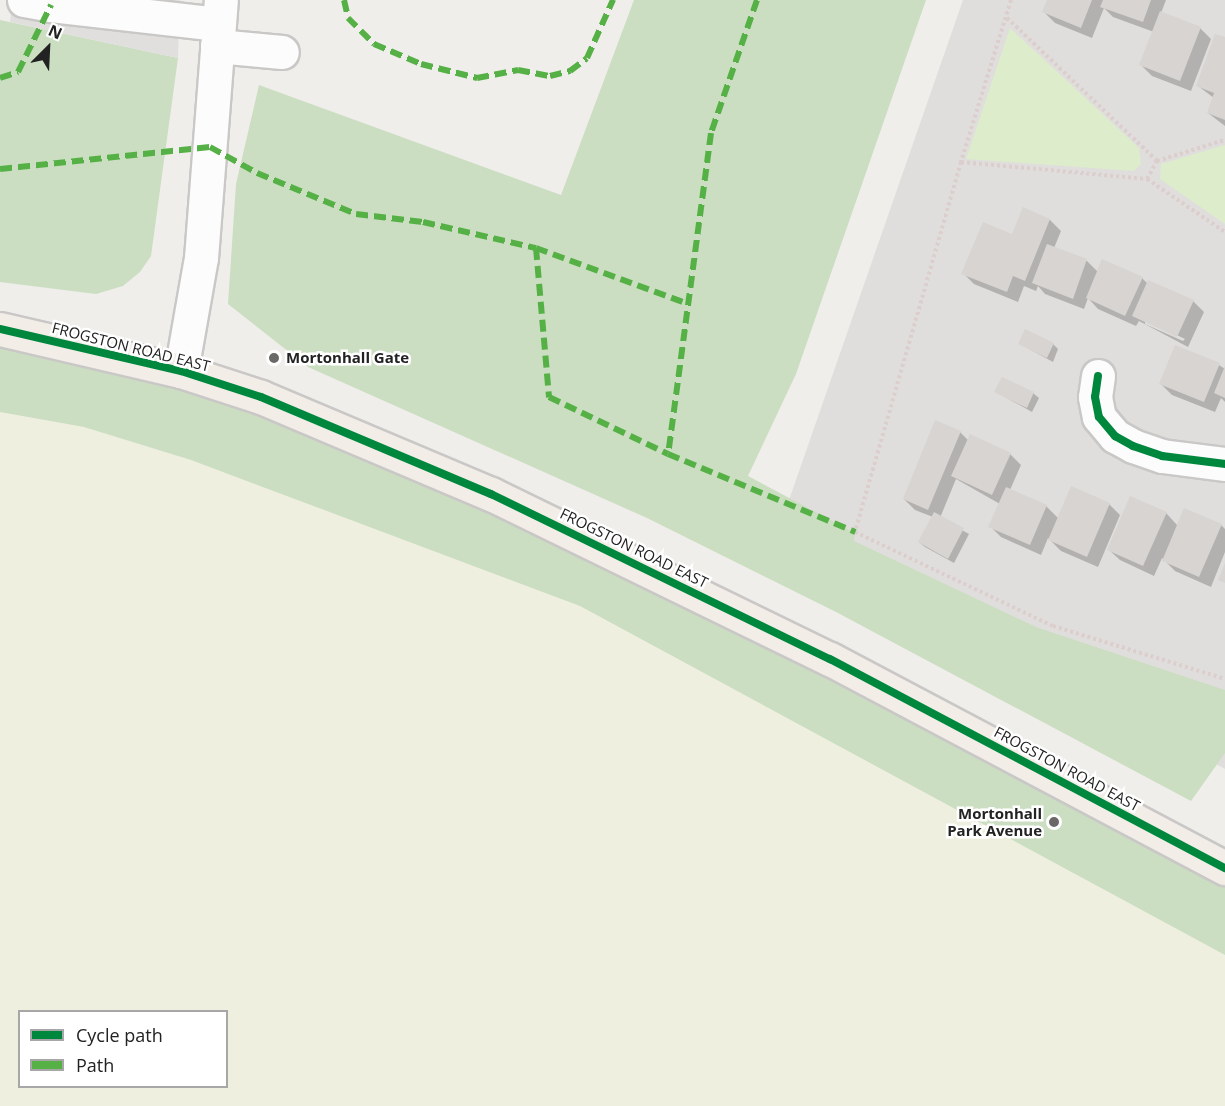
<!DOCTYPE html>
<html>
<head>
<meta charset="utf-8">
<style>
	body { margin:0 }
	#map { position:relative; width:1225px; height:1106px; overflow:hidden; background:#f0eeeb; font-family:"Open Sans",sans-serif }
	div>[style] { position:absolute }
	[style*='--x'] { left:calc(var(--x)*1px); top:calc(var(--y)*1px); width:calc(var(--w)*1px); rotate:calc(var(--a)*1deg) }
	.residential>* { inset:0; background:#dfdedc }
	.farmland>* { inset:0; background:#efefdf }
	.grass>* { inset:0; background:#ddeccb }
	.forest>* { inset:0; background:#cbdec1 }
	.parking>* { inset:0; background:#e0dfde }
	.shadow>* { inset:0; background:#0003 }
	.building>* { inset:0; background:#d7d4d2 }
	.path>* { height:4px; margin-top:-2px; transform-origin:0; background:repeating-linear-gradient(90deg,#dccecd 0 3px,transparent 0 6px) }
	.roads { filter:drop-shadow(2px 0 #c9c8c7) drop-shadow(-2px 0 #c9c8c7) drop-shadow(0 2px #c9c8c7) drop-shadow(0 -2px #c9c8c7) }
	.minor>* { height:33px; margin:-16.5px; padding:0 16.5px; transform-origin:16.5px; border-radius:16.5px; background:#fdfcfc }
	.major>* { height:33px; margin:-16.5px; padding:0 16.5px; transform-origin:16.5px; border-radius:16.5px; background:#f3ede7 }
	.quiet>* { height:6px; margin-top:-3px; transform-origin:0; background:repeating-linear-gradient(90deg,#55b145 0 12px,transparent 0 18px) }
	.cycleway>* { height:8px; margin:-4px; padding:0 4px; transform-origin:4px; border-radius:4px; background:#00873e }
	.dots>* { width:16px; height:16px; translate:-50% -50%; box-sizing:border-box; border:3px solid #fff; border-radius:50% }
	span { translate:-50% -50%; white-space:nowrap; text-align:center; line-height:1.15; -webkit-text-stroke:5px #fff; paint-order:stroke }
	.street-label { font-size:15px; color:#222 }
	.poi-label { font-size:15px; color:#222; font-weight:700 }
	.left { translate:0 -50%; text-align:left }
	.right { translate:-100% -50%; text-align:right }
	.legend { position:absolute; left:18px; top:1010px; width:210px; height:78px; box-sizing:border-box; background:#fff; border:2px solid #a7a7a7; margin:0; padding:8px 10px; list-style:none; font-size:18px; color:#222 }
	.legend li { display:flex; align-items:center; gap:12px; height:30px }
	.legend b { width:30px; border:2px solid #a7a7a7 }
	.north { position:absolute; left:18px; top:18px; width:60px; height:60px; -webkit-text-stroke:4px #fff; paint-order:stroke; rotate:24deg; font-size:16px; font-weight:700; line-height:24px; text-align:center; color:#222 }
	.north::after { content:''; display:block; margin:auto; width:21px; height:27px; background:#222; clip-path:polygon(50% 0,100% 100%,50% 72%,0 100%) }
</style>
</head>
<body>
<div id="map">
	<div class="residential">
		<div style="clip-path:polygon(963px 0,1225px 0,1225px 769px,781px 523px)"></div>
	</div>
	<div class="farmland">
		<div style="clip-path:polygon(evenodd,0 412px,84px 427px,191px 460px,580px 606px,1225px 955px,1225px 1106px,0 1106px,0 412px,20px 1012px,226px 1012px,226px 1086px,20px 1086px,20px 1012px)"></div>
	</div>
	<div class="grass">
		<div style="clip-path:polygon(1010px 28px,1139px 148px,1141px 164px,1134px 171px,966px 159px)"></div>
		<div style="clip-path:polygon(1225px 145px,1225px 224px,1160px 179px,1161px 164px)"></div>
	</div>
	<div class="forest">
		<div style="clip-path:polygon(634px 0,926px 0,796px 374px,748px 476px,855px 533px,854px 541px,1036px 627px,1225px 690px,1225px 753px,1191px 801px,836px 612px,647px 518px,308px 367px,228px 304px,236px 184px,259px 85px,561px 195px)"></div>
		<div style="clip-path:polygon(0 20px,178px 58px,151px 256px,140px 272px,123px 286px,96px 294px,0 282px)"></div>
		<div style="clip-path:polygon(0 329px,262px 397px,1225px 868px,1225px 955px,580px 606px,191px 460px,84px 427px,0 412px)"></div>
	</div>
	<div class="parking">
		<div style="clip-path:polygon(12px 0,180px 0,178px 58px,10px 22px)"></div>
	</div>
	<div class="shadow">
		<div style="clip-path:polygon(1048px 0,1166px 0,1161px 13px,1200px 28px,1211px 39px,1191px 91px,1152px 76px,1141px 65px,1154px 32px,1113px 17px,1104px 8px,1092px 38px,1055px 23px,1044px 12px)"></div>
		<div style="clip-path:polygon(1225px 39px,1225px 126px,1208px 113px,1214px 98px,1198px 86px)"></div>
		<div style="clip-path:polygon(evenodd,1024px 209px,1050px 220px,1061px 231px,1054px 248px,1087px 261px,1098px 272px,1142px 278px,1148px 284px,1193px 301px,1204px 312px,1188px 347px,1139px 321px,1136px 326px,1098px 309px,1088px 298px,1084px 309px,1045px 294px,1038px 286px,1036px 291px,1024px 286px,1018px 302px,974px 284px,963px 273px,1013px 236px,1024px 209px,1145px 320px,1185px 339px,1183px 341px,1145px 324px,1145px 320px)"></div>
		<div style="clip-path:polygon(1020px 344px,1053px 344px,1058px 349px,1053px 362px)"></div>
		<div style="clip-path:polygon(1219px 365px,1225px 369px,1225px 402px,1221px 398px,1215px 412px,1172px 395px,1161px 384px)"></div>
		<div style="clip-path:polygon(996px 392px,1033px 393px,1039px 398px,1032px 412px)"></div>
		<div style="clip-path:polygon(960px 432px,969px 441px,1010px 454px,1021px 465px,1010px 490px,1046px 506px,1059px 519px,1109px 504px,1120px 515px,1098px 567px,1061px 551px,1048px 538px,1041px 555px,1001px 537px,990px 526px,1000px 504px,956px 479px,940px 518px,969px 534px,954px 563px,925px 547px,919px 542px,933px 517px,915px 510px,904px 499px)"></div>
		<div style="clip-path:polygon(1166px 513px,1178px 526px,1221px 525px,1225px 529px,1225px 552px,1211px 587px,1175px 571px,1162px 558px,1154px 576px,1120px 560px,1109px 550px)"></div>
	</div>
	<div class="building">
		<div style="clip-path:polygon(1047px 0,1092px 0,1081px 28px,1042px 12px)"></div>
		<div style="clip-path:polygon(1103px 0,1151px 0,1143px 22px,1100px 7px)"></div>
		<div style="clip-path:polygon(1160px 11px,1201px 27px,1180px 81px,1139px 65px)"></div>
		<div style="clip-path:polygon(1215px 34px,1225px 37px,1225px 120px,1207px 113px,1214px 93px,1196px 86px)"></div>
		<div style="clip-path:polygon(1023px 207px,1050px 219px,1025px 281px,1013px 276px,1007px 292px,961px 274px,983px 222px,1012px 234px)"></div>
		<div style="clip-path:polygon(1047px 244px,1087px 259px,1073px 299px,1032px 283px)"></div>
		<div style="clip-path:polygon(1102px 259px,1143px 277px,1125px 316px,1086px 298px)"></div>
		<div style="clip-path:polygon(1148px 280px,1194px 300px,1177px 337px,1132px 316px)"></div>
		<div style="clip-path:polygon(1025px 329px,1054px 343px,1047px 358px,1018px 344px)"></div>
		<div style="clip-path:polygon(1175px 345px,1220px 363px,1204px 402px,1159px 384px)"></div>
		<div style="clip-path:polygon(1225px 366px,1225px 398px,1214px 393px)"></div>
		<div style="clip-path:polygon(1002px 377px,1034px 392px,1027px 408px,994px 392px)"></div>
		<div style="clip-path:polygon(935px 420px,961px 431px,928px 510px,903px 499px)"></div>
		<div style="clip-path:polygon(970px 434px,1011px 453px,992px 495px,951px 476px)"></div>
		<div style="clip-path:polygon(1071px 486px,1110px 503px,1087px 557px,1048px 540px)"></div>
		<div style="clip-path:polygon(1006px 487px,1047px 505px,1030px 545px,988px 527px)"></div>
		<div style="clip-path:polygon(1130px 496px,1167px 512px,1143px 566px,1107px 550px)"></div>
		<div style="clip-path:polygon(1184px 508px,1222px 524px,1199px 577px,1162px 561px)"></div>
		<div style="clip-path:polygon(934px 512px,964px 528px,948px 559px,918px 542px)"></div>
		<div style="clip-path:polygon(1225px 563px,1225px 583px,1218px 580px)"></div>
	</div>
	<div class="path">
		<div style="--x:1011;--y:0;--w:170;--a:107.2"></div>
		<div style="--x:961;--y:162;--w:385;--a:106"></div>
		<div style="--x:855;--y:532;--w:219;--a:25.4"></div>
		<div style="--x:1053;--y:626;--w:180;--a:17.1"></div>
		<div style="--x:1007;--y:18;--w:207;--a:43.6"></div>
		<div style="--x:1157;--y:161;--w:71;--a:-17.2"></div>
		<div style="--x:961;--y:162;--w:187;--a:5.2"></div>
		<div style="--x:1147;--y:179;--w:94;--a:34.2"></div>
		<div style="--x:1147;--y:179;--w:21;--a:-61"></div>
	</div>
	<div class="roads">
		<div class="minor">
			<div style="--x:24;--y:0;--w:27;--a:10"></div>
			<div style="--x:52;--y:0;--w:5;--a:101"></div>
			<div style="--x:51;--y:5;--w:168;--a:6.5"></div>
			<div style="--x:217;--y:46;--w:65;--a:5.3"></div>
			<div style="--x:181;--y:371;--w:115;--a:-80"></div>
			<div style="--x:201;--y:258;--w:259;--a:-85.6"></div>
			<div style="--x:1098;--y:376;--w:21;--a:98"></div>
			<div style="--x:1095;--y:397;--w:20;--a:79"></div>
			<div style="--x:1099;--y:417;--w:25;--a:50"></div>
			<div style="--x:1115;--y:436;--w:21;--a:29"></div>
			<div style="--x:1133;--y:446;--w:31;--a:19"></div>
			<div style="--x:1162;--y:456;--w:64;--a:7.2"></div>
		</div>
		<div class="major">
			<div style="--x:0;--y:329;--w:186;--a:13.1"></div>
			<div style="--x:181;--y:371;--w:84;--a:18"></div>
			<div style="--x:261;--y:397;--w:250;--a:22.9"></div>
			<div style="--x:491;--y:494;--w:377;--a:26"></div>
			<div style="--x:830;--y:659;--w:447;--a:27.9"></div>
		</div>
	</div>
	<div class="quiet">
		<div style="--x:344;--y:0;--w:18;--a:77"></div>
		<div style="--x:348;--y:18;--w:37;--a:45"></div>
		<div style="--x:374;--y:44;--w:51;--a:23.1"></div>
		<div style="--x:421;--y:64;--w:58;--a:14"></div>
		<div style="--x:477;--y:78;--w:42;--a:-11"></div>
		<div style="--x:518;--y:70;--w:33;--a:11"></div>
		<div style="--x:550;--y:76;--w:21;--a:-14"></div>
		<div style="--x:570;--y:71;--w:21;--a:-37"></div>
		<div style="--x:587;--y:58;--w:64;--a:-65.9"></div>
		<div style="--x:757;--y:0;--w:141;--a:109.1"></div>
		<div style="--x:711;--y:133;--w:324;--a:97.6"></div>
		<div style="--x:668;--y:454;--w:203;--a:22.6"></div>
		<div style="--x:0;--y:78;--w:19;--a:-18"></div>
		<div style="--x:18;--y:72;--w:75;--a:-63.8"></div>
		<div style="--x:0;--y:169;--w:211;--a:-6"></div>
		<div style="--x:210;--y:147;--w:54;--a:29"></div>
		<div style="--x:257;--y:173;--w:107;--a:22.5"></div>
		<div style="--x:356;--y:214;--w:67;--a:6.8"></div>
		<div style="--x:423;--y:222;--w:116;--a:13"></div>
		<div style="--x:536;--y:248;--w:150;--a:85"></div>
		<div style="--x:549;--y:397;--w:132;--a:25.6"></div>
		<div style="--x:536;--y:248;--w:162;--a:20.2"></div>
	</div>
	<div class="cycleway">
		<div style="--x:0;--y:329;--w:186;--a:13.1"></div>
		<div style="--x:181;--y:371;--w:84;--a:18"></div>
		<div style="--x:261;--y:397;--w:250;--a:22.9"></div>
		<div style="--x:491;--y:494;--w:377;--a:26"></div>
		<div style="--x:830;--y:659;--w:447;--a:27.9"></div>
		<div style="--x:1098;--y:376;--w:21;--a:98"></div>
		<div style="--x:1095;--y:397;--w:20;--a:79"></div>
		<div style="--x:1099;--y:417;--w:25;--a:50"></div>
		<div style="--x:1115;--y:436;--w:21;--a:29"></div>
		<div style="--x:1133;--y:446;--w:31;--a:19"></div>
		<div style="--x:1162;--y:456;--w:64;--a:7.2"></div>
	</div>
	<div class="dots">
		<div style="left:274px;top:358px;background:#6a6968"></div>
		<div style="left:1054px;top:822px;background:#6a6968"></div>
	</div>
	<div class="street-label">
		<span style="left:131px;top:347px;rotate:14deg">FROGSTON ROAD EAST</span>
		<span style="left:634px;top:548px;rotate:26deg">FROGSTON ROAD EAST</span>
		<span style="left:1067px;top:769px;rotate:28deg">FROGSTON ROAD EAST</span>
	</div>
	<div class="poi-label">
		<span class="left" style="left:286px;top:358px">Mortonhall Gate</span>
		<span class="right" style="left:1042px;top:822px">Mortonhall<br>Park Avenue</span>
	</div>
	<ul class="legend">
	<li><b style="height:8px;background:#00873e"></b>Cycle path</li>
	<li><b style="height:8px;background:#55b145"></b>Path</li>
	</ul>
	<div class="north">N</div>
</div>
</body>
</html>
